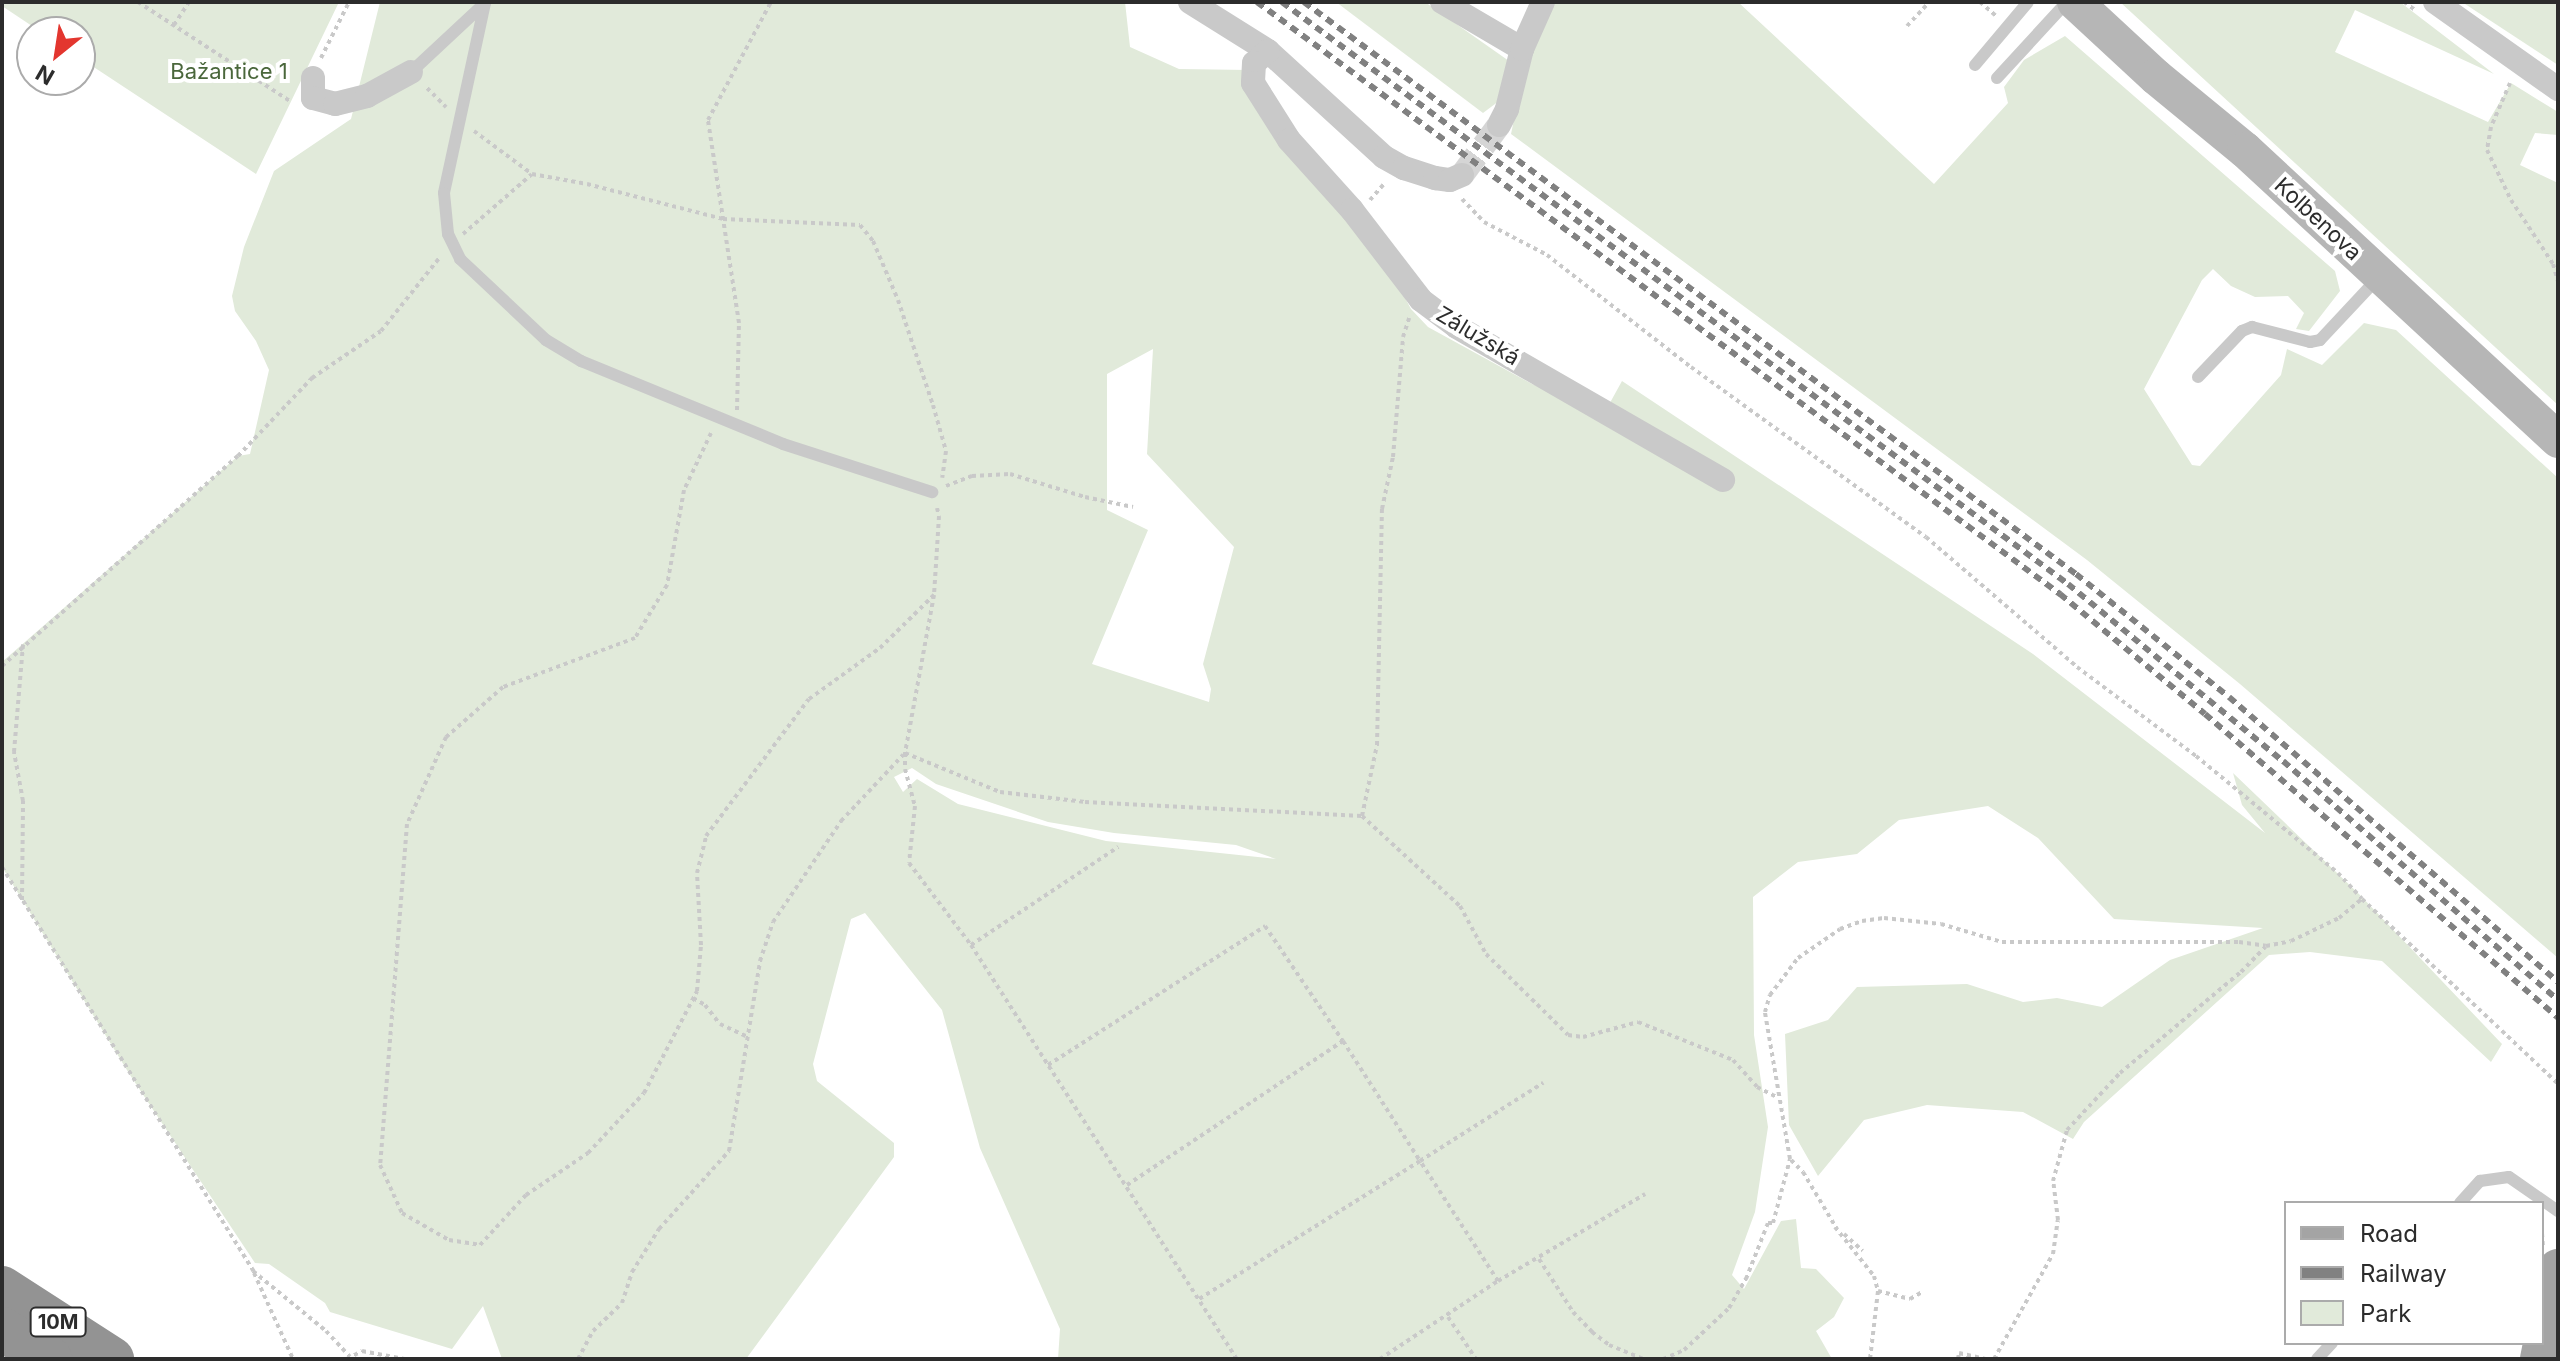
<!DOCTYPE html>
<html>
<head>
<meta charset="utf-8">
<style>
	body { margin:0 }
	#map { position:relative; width:2560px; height:1361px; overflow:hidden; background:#fff; font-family:Inter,sans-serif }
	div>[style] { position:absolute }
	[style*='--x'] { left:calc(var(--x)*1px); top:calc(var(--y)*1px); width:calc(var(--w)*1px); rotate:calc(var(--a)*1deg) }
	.green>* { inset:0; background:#e1eada }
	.street-tunnel>* { height:24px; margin-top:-12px; transform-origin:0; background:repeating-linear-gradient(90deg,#d5d5d5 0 24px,transparent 0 36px) }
	.path>* { height:4px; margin-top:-2px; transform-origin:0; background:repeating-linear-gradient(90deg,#c9c9c9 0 4px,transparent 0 8px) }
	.lane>* { height:12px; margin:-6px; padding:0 6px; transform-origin:6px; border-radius:6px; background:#c9c9c9 }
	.street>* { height:24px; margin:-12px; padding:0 12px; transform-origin:12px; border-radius:12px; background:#c9c9c9 }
	.secondary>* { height:36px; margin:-18px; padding:0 18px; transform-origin:18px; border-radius:18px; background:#b6b6b6 }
	.primary>* { height:40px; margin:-20px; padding:0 20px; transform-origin:20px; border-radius:20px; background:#a4a4a4 }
	.highway>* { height:44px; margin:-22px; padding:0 22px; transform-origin:22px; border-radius:22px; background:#939393 }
	.rail>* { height:6px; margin-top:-3px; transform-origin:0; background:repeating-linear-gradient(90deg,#818181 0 8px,transparent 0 14px) }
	span { translate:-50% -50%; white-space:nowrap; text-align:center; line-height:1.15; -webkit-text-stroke:8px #fff; paint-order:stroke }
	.shield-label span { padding:2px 6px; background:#fff; border:2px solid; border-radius:6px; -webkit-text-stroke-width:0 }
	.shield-label { font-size:20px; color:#2c2c2c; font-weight:700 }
	.park-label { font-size:22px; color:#4a673b }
	.street-label { font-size:22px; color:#2c2c2c }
	.frame { position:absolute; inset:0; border:4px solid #2c2c2c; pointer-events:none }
	.legend { position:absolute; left:2284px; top:1201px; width:260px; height:144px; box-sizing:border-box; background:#fff; border:2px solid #ababab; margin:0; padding:10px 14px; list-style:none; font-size:24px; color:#2c2c2c }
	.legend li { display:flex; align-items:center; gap:16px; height:40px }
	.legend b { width:40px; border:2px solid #ababab }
	.north { position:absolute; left:16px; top:16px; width:80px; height:80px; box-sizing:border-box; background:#fff; border:2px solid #ababab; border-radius:50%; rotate:210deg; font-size:22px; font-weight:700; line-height:32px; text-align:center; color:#2c2c2c }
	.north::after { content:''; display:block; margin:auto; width:28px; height:36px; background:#e3362f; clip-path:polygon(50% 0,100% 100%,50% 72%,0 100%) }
</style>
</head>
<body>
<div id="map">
	<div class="green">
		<div style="clip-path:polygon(2px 2px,339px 2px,256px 174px,80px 58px,80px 32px,41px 32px,2px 6px)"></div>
		<div style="clip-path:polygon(evenodd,380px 2px,1125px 2px,1130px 47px,1179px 69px,1249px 70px,1397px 283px,1411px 309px,1428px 327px,1532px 384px,1606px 410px,1622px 381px,2033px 654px,2265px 833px,2242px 805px,2233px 773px,2360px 895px,2502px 1044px,2491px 1062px,2382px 961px,2310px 952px,2269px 955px,2084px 1122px,2073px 1139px,2023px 1112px,1927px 1105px,1864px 1120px,1818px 1176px,1789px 1125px,1785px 1034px,1828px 1020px,1857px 987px,1967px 984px,2023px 1002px,2057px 998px,2102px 1007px,2170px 960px,2263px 928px,2114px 919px,2038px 838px,1988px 806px,1899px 820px,1857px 854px,1798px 862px,1753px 897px,1754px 1035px,1768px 1127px,1755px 1212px,1732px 1275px,1744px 1289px,1781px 1221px,1796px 1219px,1801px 1268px,1816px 1269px,1844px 1298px,1834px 1317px,1816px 1331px,1832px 1359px,1058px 1359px,1060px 1329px,980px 1148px,942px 1010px,865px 913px,851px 919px,813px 1064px,817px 1081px,894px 1143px,894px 1157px,746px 1359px,502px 1359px,483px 1306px,452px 1349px,330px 1312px,325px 1303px,269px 1264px,255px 1263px,130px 1075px,2px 867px,2px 662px,238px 456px,250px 454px,269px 370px,256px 341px,235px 311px,232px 296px,244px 247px,274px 171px,351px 119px,380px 2px,1153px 349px,1147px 454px,1234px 547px,1203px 664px,1211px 689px,1209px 702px,1092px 664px,1148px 530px,1107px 510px,1107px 374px,1153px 349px,380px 2px,912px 768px,936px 784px,1048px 822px,1114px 833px,1236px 845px,1276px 859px,1106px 841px,958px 804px,917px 779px,903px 792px,894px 777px,912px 768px)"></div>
		<div style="clip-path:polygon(1336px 2px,1425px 2px,1509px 61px,1499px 101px,1483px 113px)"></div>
		<div style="clip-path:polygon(1553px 2px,1738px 2px,1934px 184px,2008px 103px,2004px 87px,2024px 60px,2065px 36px,2335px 271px,2340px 291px,2309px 331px,2296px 329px,2304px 313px,2288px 296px,2255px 297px,2231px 286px,2213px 269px,2202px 280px,2144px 389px,2192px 465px,2200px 466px,2281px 375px,2287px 349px,2322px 365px,2364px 323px,2396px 330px,2558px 478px,2558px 958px,2240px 684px,2087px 560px,1511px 134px,1524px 72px)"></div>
		<div style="clip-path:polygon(2120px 2px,2400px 2px,2494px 74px,2355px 10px,2335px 52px,2488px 122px,2511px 83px,2558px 112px,2558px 135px,2535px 133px,2520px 165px,2558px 183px,2558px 405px)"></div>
		<div style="clip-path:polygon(2462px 2px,2558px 2px,2558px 65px)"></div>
	</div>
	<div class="street-tunnel">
		<div style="--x:1462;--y:175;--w:62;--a:-53.5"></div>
	</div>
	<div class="path">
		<div style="--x:138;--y:2;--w:181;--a:33.1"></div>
		<div style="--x:1980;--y:2;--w:21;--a:41"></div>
		<div style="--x:2404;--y:2;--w:14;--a:36"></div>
		<div style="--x:174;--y:25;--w:27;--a:-57"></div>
		<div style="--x:1907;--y:26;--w:33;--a:-47"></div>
		<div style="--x:321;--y:58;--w:63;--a:-63.4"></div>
		<div style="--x:2510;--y:83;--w:48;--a:113.4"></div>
		<div style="--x:2491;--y:127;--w:23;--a:100"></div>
		<div style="--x:2487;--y:150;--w:55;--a:64.4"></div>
		<div style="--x:2511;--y:200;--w:77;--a:56.7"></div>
		<div style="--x:2553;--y:264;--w:19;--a:74"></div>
		<div style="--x:427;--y:88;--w:27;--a:45"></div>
		<div style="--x:474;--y:131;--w:72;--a:36.6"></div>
		<div style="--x:1462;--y:199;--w:32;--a:46"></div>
		<div style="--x:1484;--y:222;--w:71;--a:27.6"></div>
		<div style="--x:1547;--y:255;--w:182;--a:37.9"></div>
		<div style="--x:1691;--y:367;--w:290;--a:35.9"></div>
		<div style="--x:1926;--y:537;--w:199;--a:40.7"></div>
		<div style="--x:2077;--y:667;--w:149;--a:36.8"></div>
		<div style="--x:2196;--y:756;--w:184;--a:39.5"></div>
		<div style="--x:2338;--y:873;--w:35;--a:47"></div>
		<div style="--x:1370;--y:200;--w:23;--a:-49"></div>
		<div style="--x:463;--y:234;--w:91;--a:-41"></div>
		<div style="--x:532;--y:174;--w:56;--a:10.3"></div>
		<div style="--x:587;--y:184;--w:140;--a:14.4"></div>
		<div style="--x:723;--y:219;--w:137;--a:2.5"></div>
		<div style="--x:860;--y:225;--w:21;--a:51"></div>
		<div style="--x:873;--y:241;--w:64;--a:67"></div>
		<div style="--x:898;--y:300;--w:111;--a:71.6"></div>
		<div style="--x:933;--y:405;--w:48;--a:74.2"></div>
		<div style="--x:946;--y:451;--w:27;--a:98"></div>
		<div style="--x:737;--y:410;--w:87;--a:-88.7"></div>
		<div style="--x:739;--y:323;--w:205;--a:-98.7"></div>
		<div style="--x:708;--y:120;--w:134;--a:-61.9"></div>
		<div style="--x:711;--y:433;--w:63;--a:115.3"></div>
		<div style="--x:684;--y:490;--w:97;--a:100.1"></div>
		<div style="--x:667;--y:585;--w:62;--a:121.1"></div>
		<div style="--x:635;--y:638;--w:141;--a:159.6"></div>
		<div style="--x:503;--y:687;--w:76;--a:138.7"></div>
		<div style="--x:446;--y:737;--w:95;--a:114.1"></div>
		<div style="--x:407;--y:824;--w:342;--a:94.5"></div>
		<div style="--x:380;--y:1165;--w:53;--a:65.4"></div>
		<div style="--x:402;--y:1213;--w:54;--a:29.9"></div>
		<div style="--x:449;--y:1240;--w:31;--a:9"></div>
		<div style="--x:480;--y:1245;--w:68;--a:-47.4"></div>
		<div style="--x:526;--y:1195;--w:75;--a:-34.1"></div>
		<div style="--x:588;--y:1153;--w:82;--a:-47"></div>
		<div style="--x:644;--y:1093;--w:115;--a:-62.5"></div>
		<div style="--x:697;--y:991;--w:46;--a:-85"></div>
		<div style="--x:701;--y:945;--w:72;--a:-93.2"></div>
		<div style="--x:697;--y:873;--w:38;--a:-76"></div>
		<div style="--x:706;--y:836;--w:171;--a:-53.1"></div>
		<div style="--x:809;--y:699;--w:87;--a:-35.7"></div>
		<div style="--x:880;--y:648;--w:76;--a:-44.5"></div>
		<div style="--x:946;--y:486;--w:28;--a:-21"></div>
		<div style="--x:972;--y:476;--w:38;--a:-3"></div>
		<div style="--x:1010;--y:474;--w:78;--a:17"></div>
		<div style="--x:1085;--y:497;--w:49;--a:11.8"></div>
		<div style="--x:937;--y:508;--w:8;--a:76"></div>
		<div style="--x:939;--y:516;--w:79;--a:93.6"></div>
		<div style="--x:934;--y:595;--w:161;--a:100.4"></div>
		<div style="--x:905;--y:753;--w:16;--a:90"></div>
		<div style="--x:905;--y:769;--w:38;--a:75"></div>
		<div style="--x:915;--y:806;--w:57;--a:96"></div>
		<div style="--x:909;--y:863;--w:103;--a:52.9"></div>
		<div style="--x:971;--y:945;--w:492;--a:57.3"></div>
		<div style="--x:2;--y:666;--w:316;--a:-41.7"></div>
		<div style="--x:238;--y:456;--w:108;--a:-46.5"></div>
		<div style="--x:312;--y:378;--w:83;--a:-34.3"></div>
		<div style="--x:381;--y:331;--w:95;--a:-51.4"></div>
		<div style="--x:905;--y:753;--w:103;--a:22.3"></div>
		<div style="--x:1000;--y:792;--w:86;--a:6.7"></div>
		<div style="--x:1085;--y:802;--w:277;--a:2.9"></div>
		<div style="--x:1362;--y:816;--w:133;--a:42.6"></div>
		<div style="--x:1460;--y:906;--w:55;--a:61.6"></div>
		<div style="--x:1486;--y:954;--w:115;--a:44.6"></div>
		<div style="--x:1568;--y:1035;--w:15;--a:8"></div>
		<div style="--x:1583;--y:1037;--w:57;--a:-15.3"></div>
		<div style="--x:1638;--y:1022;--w:102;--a:21.8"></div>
		<div style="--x:1733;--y:1060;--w:36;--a:48"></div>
		<div style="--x:1757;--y:1087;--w:22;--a:27"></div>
		<div style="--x:1362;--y:816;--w:73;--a:-78.1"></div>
		<div style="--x:1377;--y:745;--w:236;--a:-88.8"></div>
		<div style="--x:1382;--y:509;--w:53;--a:-78.1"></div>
		<div style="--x:1393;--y:457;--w:120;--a:-85.2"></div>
		<div style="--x:1403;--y:337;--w:20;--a:-72"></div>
		<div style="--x:2;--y:867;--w:476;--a:58.1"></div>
		<div style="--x:253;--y:1271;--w:94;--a:39.4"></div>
		<div style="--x:326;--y:1331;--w:35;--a:47"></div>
		<div style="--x:22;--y:900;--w:99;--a:-89.4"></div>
		<div style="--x:23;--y:801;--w:50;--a:-100.4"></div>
		<div style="--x:14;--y:752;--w:108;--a:-85.2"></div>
		<div style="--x:971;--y:945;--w:177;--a:-33.7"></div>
		<div style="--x:693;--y:998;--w:14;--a:30"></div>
		<div style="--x:705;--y:1005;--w:24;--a:52"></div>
		<div style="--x:720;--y:1024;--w:31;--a:25"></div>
		<div style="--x:1048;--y:1065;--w:258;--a:-32.6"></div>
		<div style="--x:1265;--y:926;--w:139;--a:55.9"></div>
		<div style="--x:1343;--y:1041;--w:143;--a:57.3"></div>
		<div style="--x:1420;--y:1161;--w:261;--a:148"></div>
		<div style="--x:1791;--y:1160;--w:17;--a:45"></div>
		<div style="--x:1803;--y:1172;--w:66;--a:59.2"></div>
		<div style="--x:1127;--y:1185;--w:260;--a:-33.7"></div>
		<div style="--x:1835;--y:1227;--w:63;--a:51.5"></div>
		<div style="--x:1874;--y:1276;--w:16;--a:75"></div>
		<div style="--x:1878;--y:1291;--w:68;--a:96.7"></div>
		<div style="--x:2542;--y:1233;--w:13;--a:86"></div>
		<div style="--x:1844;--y:1234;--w:25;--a:42"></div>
		<div style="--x:1539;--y:1259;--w:63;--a:57.3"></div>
		<div style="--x:1573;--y:1312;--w:28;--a:46"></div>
		<div style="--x:1592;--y:1332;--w:21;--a:37"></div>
		<div style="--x:1609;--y:1345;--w:38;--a:22"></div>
		<div style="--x:254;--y:1273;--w:94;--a:65.6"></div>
		<div style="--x:1498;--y:1281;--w:143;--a:-123"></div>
		<div style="--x:1420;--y:1161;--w:146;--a:-32.4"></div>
		<div style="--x:1878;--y:1291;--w:33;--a:14"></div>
		<div style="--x:1910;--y:1299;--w:14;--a:-30"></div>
		<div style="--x:1448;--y:1317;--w:50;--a:56.3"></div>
		<div style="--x:347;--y:1359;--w:17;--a:-28"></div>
		<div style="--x:362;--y:1351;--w:43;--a:10.8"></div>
		<div style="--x:578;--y:1359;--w:32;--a:-62"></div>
		<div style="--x:593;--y:1331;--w:40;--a:-44"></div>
		<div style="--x:622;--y:1303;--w:33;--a:-72"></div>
		<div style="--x:632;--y:1272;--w:51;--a:-57.9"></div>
		<div style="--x:659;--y:1229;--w:105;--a:-48.1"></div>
		<div style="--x:729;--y:1151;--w:193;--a:-80.7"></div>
		<div style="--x:760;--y:961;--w:41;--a:-71.6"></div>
		<div style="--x:773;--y:922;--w:122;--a:-56"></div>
		<div style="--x:841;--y:821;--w:91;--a:-46.8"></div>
		<div style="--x:1380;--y:1359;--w:141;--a:-33.5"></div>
		<div style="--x:1498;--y:1281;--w:171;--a:-30.6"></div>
		<div style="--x:1663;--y:1359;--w:23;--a:-23"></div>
		<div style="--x:1684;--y:1350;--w:62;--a:-43"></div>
		<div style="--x:1729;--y:1308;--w:34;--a:-60"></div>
		<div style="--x:1746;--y:1279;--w:60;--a:-68.6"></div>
		<div style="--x:1768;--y:1223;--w:5;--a:0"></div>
		<div style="--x:1773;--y:1223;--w:66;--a:-75.1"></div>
		<div style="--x:1790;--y:1159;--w:149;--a:-99.7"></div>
		<div style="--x:1765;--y:1012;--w:18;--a:-74"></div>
		<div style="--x:1770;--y:995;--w:46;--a:-52.9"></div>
		<div style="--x:1798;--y:958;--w:51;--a:-34.6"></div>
		<div style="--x:1840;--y:929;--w:23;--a:-20"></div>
		<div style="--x:1862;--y:921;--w:22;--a:-8"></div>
		<div style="--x:1884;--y:918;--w:57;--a:6"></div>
		<div style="--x:1941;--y:924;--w:64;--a:16.4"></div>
		<div style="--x:2002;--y:942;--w:237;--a:0"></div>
		<div style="--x:2239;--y:942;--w:27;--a:8"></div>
		<div style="--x:2266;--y:946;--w:25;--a:-11"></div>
		<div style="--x:2291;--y:941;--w:53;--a:-25.6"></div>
		<div style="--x:2339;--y:918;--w:30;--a:-40"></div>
		<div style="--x:2362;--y:899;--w:270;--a:43.3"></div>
		<div style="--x:1958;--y:1359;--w:6;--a:-81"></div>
		<div style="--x:1959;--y:1353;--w:27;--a:13"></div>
		<div style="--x:1994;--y:1359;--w:120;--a:-60.7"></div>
		<div style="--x:2053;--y:1254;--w:34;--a:-82"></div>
		<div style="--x:2058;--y:1220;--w:39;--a:-97"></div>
		<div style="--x:2053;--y:1181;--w:53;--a:-74.6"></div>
		<div style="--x:2067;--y:1130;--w:78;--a:-47.1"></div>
		<div style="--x:2120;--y:1073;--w:158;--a:-39.9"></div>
		<div style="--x:2241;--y:972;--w:35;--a:-46"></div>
	</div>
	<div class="lane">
		<div style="--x:485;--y:3;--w:194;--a:102.2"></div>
		<div style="--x:444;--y:193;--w:41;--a:84.4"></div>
		<div style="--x:448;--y:234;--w:28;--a:64"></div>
		<div style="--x:460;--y:259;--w:118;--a:43.3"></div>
		<div style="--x:546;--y:340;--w:41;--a:31"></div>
		<div style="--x:581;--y:361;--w:218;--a:22.3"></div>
		<div style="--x:783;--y:444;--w:157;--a:17.9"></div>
		<div style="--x:1975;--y:65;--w:82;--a:-49.9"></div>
		<div style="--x:411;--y:72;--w:101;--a:-43"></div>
		<div style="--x:1997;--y:78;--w:103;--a:-47.4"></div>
		<div style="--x:2198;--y:377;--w:64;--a:-46.3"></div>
		<div style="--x:2242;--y:331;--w:11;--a:-22"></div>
		<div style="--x:2252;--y:327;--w:60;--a:14.5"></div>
		<div style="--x:2310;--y:342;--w:10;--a:-11"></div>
		<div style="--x:2320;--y:340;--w:83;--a:-46.9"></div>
		<div style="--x:2460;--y:1203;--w:30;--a:-48"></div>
		<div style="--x:2480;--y:1181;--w:29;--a:-8"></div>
		<div style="--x:2509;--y:1177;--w:60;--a:34.8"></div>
		<div style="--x:2317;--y:1359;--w:22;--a:-47"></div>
	</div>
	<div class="street">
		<div style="--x:1190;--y:2;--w:92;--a:32.1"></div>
		<div style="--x:1268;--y:51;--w:157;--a:42.4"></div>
		<div style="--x:1384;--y:157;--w:23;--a:29"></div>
		<div style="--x:1404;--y:168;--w:33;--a:18"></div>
		<div style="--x:1435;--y:178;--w:15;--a:8"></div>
		<div style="--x:1450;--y:180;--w:13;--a:-23"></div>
		<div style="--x:1442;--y:2;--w:93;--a:30.4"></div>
		<div style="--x:2435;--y:2;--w:151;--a:35.3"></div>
		<div style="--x:1268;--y:51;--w:18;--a:139"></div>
		<div style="--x:1254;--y:63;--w:20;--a:93"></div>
		<div style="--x:1253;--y:83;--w:67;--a:57.7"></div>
		<div style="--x:1289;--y:140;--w:94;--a:48"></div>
		<div style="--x:1352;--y:210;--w:113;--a:52.5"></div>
		<div style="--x:1421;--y:300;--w:45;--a:36.9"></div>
		<div style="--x:1457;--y:327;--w:307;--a:29.9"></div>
		<div style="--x:313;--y:78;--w:20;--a:90"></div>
		<div style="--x:313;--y:98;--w:23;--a:15"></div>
		<div style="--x:335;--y:104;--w:33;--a:-14"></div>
		<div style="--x:367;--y:96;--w:50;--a:-28.6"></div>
		<div style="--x:1499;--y:125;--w:18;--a:-63"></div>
		<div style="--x:1507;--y:109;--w:62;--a:-76"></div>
		<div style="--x:1522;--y:49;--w:51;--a:-65.9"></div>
	</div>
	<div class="secondary">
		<div style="--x:2075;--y:2;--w:110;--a:42.8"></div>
		<div style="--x:2156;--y:77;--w:115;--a:39.4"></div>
		<div style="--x:2245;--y:150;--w:427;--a:42.8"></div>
	</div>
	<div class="primary">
		<div style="--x:2540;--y:1359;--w:92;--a:-78.7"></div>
	</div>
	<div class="highway">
		<div style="--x:2;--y:1288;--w:131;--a:32.8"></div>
		<div style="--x:2;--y:1329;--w:57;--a:32"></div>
	</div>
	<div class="rail">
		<div style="--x:1257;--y:2;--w:998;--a:36.4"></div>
		<div style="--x:2060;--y:594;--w:188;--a:39.6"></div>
		<div style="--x:2205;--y:714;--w:466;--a:40.7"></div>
		<div style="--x:1282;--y:2;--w:978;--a:36.52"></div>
		<div style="--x:2068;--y:584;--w:278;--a:39.5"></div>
		<div style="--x:2283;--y:761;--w:364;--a:41"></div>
		<div style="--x:1304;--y:2;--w:961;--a:36.54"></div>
		<div style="--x:2076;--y:574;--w:196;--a:38.8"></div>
		<div style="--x:2229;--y:697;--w:435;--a:40.9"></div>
	</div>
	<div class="shield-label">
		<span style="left:58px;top:1322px">10M</span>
	</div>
	<div class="park-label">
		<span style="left:229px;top:72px">Bažantice 1</span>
	</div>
	<div class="street-label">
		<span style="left:2318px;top:219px;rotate:43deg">Kolbenova</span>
		<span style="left:1478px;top:336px;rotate:31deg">Zálužská</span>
	</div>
	<div class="frame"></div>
	<ul class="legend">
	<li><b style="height:10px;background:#a4a4a4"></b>Road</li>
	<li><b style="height:10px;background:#818181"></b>Railway</li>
	<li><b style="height:22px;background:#e1eada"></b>Park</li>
	</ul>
	<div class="north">N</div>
</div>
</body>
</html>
